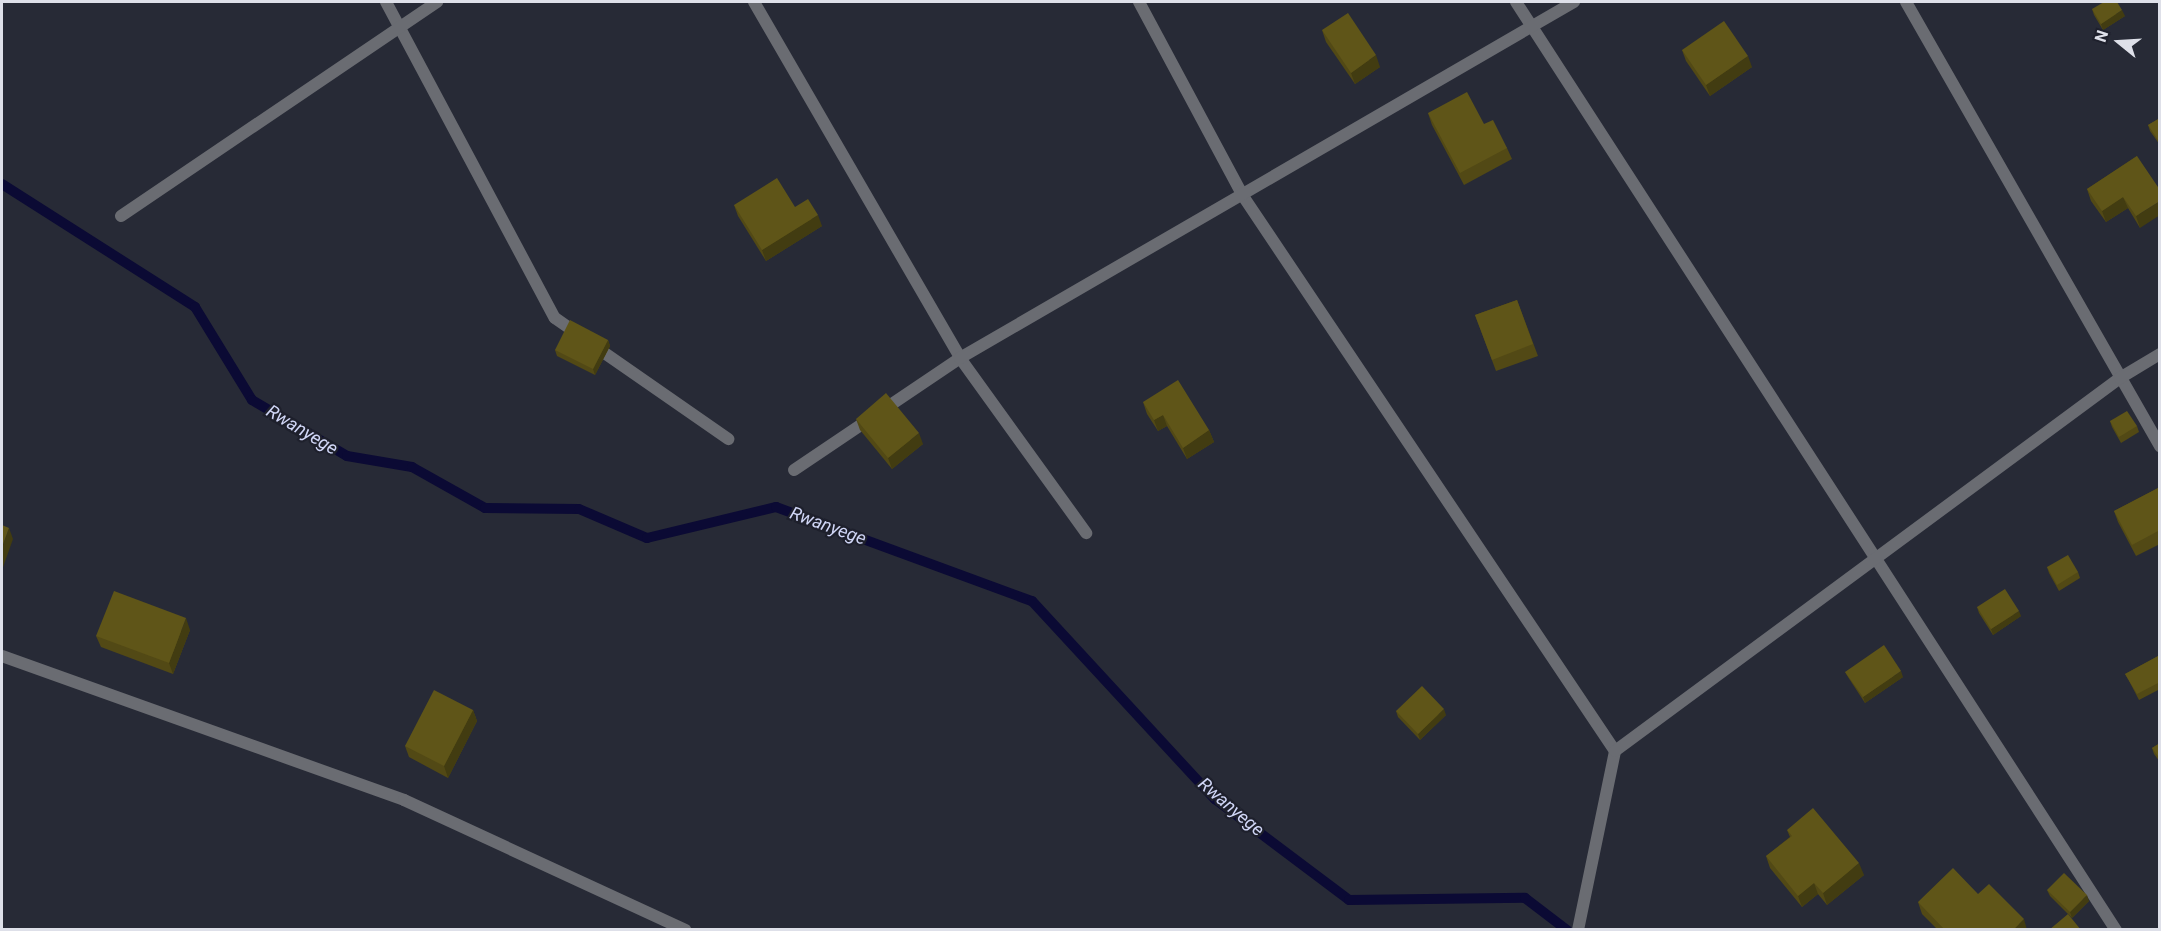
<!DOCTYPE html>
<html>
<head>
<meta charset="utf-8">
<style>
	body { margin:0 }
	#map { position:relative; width:2161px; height:931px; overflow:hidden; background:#272a36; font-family:Roboto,sans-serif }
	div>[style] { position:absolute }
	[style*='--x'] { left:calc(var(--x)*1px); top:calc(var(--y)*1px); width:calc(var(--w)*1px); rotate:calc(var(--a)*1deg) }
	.stream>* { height:10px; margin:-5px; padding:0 5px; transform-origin:5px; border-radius:5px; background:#0b0a34 }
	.lane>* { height:12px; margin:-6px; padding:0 6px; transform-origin:6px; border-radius:6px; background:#6a6c72 }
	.street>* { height:12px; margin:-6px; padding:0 6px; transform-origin:6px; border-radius:6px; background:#6a6c72 }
	.wall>* { inset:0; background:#524915 }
	.shaded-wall>* { inset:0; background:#423c11 }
	.building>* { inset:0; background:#5f5518 }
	span { translate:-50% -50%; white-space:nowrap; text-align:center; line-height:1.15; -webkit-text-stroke:4.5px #1e202c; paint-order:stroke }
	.water-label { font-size:18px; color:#d0d6f6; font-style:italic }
	.frame { position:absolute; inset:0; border:3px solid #dee0e9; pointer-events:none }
	.north { position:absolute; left:2089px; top:12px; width:60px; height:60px; -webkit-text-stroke:4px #1e202c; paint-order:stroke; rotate:288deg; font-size:16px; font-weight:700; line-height:24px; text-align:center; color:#dee0e9 }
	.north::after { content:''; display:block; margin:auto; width:21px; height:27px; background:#dee0e9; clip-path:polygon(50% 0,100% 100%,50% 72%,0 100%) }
</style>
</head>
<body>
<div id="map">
	<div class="stream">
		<div style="--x:2;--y:184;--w:229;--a:32.5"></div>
		<div style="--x:195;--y:307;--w:109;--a:58.5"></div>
		<div style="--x:252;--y:400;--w:110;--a:30.5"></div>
		<div style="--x:347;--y:456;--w:66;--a:9.6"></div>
		<div style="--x:412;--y:467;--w:84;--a:29.3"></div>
		<div style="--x:485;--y:508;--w:94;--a:0.6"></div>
		<div style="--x:579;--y:509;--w:74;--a:23.1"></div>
		<div style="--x:647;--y:538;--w:133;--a:-13.5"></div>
		<div style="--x:776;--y:507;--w:273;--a:20.2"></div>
		<div style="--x:1032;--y:601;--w:270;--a:47.3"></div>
		<div style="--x:1215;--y:799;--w:168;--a:37"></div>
		<div style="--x:1349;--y:900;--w:176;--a:-0.7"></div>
		<div style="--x:1525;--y:898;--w:53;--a:37.3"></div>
	</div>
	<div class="lane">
		<div style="--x:555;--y:318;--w:29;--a:35"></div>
		<div style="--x:593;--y:345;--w:165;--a:34.8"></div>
	</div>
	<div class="street">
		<div style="--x:386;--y:2;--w:358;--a:61.9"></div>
		<div style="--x:754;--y:2;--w:411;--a:59.9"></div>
		<div style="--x:960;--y:358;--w:216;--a:54.2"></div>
		<div style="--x:1139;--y:2;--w:220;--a:61.8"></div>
		<div style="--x:1243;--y:196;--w:668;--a:56.17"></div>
		<div style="--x:1516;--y:2;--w:1105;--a:57.12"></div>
		<div style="--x:1906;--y:2;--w:512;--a:60.23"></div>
		<div style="--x:121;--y:216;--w:382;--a:-34.1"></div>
		<div style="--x:794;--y:470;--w:200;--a:-34"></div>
		<div style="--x:960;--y:358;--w:710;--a:-30.11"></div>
		<div style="--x:2;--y:656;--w:427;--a:19.7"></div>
		<div style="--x:404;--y:800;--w:310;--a:24.8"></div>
		<div style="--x:1578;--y:930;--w:183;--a:-78.3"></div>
		<div style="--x:1615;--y:751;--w:628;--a:-36.45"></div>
		<div style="--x:2120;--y:378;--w:47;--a:-31"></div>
	</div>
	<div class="wall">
		<div style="clip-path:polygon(2092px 9px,2125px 16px,2103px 30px,2094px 15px)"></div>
		<div style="clip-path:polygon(1322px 30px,1380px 67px,1355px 84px,1326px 42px)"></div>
		<div style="clip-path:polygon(1682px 50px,1752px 67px,1710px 96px,1686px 61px)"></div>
		<div style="clip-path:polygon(1428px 113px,1484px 124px,1507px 148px,1512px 159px,1464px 185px,1432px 125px)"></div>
		<div style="clip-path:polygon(2160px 118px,2160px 145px,2150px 131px,2148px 125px)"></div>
		<div style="clip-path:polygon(2137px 156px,2140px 228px,2128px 208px,2106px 222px,2091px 201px,2087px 189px)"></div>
		<div style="clip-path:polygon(734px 205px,795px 207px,822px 226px,766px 261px,738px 216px)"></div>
		<div style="clip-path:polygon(1517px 300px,1538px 356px,1496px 371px,1475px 315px)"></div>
		<div style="clip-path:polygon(608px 340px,610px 346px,595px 375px,557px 356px,555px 350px)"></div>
		<div style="clip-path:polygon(1143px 402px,1209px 430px,1214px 442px,1187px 459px,1167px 426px,1158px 431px,1147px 414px)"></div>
		<div style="clip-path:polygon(856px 419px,923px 444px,892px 469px,860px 430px)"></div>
		<div style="clip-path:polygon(2110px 421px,2137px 426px,2139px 432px,2121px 443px,2112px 427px)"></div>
		<div style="clip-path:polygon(2160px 487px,2160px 544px,2136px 556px,2118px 522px,2114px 511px)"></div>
		<div style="clip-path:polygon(2047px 567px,2078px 572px,2080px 578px,2059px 591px,2049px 573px)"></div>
		<div style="clip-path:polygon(1977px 607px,2021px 616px,1993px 635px,1979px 613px)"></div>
		<div style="clip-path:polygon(190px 630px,173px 674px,101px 647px,96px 636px)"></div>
		<div style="clip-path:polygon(2160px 655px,2160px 689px,2139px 700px,2128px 679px,2125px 674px)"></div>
		<div style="clip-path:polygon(1845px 672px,1903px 677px,1865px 703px,1848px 677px)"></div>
		<div style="clip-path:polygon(473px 710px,477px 721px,448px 778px,409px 757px,405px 746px)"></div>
		<div style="clip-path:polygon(1396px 711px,1446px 715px,1420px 740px,1398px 717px)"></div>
		<div style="clip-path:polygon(2160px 743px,2160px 762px,2154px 754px,2152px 748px)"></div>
		<div style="clip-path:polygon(1787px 830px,1864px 875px,1827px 905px,1818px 894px,1802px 907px,1770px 868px,1766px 856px,1790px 837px)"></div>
		<div style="clip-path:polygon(2047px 890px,2089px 901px,2072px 918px,2050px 896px)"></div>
		<div style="clip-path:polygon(1978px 894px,2027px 930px,1938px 930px,1922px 914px,1918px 902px)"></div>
	</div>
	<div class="shaded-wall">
		<div style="clip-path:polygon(2122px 10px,2125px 16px,2103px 30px,2101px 24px)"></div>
		<div style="clip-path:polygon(1376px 55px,1380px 67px,1355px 84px,1351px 73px)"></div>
		<div style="clip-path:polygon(1748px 56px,1752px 67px,1710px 96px,1706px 85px)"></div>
		<div style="clip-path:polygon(2123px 197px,2128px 208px,2106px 222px,2102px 211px)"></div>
		<div style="clip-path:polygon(2160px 201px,2160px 215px,2140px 228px,2136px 216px)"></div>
		<div style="clip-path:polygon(818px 215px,822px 226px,766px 261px,762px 250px)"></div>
		<div style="clip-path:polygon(608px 340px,610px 346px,595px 375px,593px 369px)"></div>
		<div style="clip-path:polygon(1163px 415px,1167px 426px,1158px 431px,1154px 420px)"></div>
		<div style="clip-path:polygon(1209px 430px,1214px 442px,1187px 459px,1183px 448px)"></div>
		<div style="clip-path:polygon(919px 433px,923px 444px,892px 469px,888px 458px)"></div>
		<div style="clip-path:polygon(9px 528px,13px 539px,2px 570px,2px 547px)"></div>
		<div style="clip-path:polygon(2019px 611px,2021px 616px,1993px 635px,1991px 629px)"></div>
		<div style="clip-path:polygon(186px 618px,190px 630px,173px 674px,169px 663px)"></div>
		<div style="clip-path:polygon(1901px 671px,1903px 677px,1865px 703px,1863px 697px)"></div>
		<div style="clip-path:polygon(1444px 709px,1446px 715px,1420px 740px,1418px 734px)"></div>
		<div style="clip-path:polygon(473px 710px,477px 721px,448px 778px,444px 766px)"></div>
		<div style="clip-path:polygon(1859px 863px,1864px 875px,1827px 905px,1823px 893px)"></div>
		<div style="clip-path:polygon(1814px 883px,1818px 894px,1802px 907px,1798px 896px)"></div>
		<div style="clip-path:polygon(2087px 895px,2089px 901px,2072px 918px,2070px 912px)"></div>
		<div style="clip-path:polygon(2024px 919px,2027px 930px,2013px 930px)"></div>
	</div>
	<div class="building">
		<div style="clip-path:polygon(2104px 2px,2117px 2px,2122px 10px,2101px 24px,2092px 9px)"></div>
		<div style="clip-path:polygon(1348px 13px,1376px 55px,1351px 73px,1322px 30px)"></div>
		<div style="clip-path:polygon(1724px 21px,1748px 56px,1706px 85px,1682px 50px)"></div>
		<div style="clip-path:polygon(1467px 92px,1484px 124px,1493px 120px,1507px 148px,1460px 173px,1428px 113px)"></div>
		<div style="clip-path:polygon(2160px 118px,2160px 143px,2148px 125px)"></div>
		<div style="clip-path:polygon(2137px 156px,2160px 190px,2160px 201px,2136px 216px,2123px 197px,2102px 211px,2087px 189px)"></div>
		<div style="clip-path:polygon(777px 178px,795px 207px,808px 199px,818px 215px,762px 250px,734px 205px)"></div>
		<div style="clip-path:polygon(1517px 300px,1533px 344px,1492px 360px,1475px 315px)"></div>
		<div style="clip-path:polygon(570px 320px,608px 340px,593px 369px,555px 350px)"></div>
		<div style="clip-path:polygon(1178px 380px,1209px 430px,1183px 448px,1163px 415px,1154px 420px,1143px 402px)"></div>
		<div style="clip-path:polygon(886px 393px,919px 433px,888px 458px,856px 419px)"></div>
		<div style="clip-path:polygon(2127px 411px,2137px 426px,2119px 437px,2110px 421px)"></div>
		<div style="clip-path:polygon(2160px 487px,2160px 530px,2132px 545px,2114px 511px)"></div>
		<div style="clip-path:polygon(2px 525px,9px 528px,2px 547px)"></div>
		<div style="clip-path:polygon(2068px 555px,2078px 572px,2057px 585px,2047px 567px)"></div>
		<div style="clip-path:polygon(2005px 589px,2019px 611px,1991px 629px,1977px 607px)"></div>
		<div style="clip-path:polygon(114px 591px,186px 618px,169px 663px,96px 636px)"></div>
		<div style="clip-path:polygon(1884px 645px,1901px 671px,1863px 697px,1845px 672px)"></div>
		<div style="clip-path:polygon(2160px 655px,2160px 682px,2137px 694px,2125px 674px)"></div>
		<div style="clip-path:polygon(1422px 686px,1444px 709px,1418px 734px,1396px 711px)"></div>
		<div style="clip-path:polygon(434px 690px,473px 710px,444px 766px,405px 746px)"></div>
		<div style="clip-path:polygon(2160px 743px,2160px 759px,2152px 748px)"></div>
		<div style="clip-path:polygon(1813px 808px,1859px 863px,1823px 893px,1814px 883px,1798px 896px,1766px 856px,1792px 836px,1787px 830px)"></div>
		<div style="clip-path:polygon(1953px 868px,1978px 894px,1989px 884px,2024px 919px,2013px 930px,1945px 930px,1918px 902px)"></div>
		<div style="clip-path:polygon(2064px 873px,2087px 895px,2070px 912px,2047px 890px)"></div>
		<div style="clip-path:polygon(2068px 914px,2081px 930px,2049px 930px)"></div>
	</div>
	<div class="water-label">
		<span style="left:302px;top:430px;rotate:31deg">Rwanyege</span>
		<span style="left:828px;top:526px;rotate:20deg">Rwanyege</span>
		<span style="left:1231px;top:807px;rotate:40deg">Rwanyege</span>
	</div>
	<div class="frame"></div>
	<div class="north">N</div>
</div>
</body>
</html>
